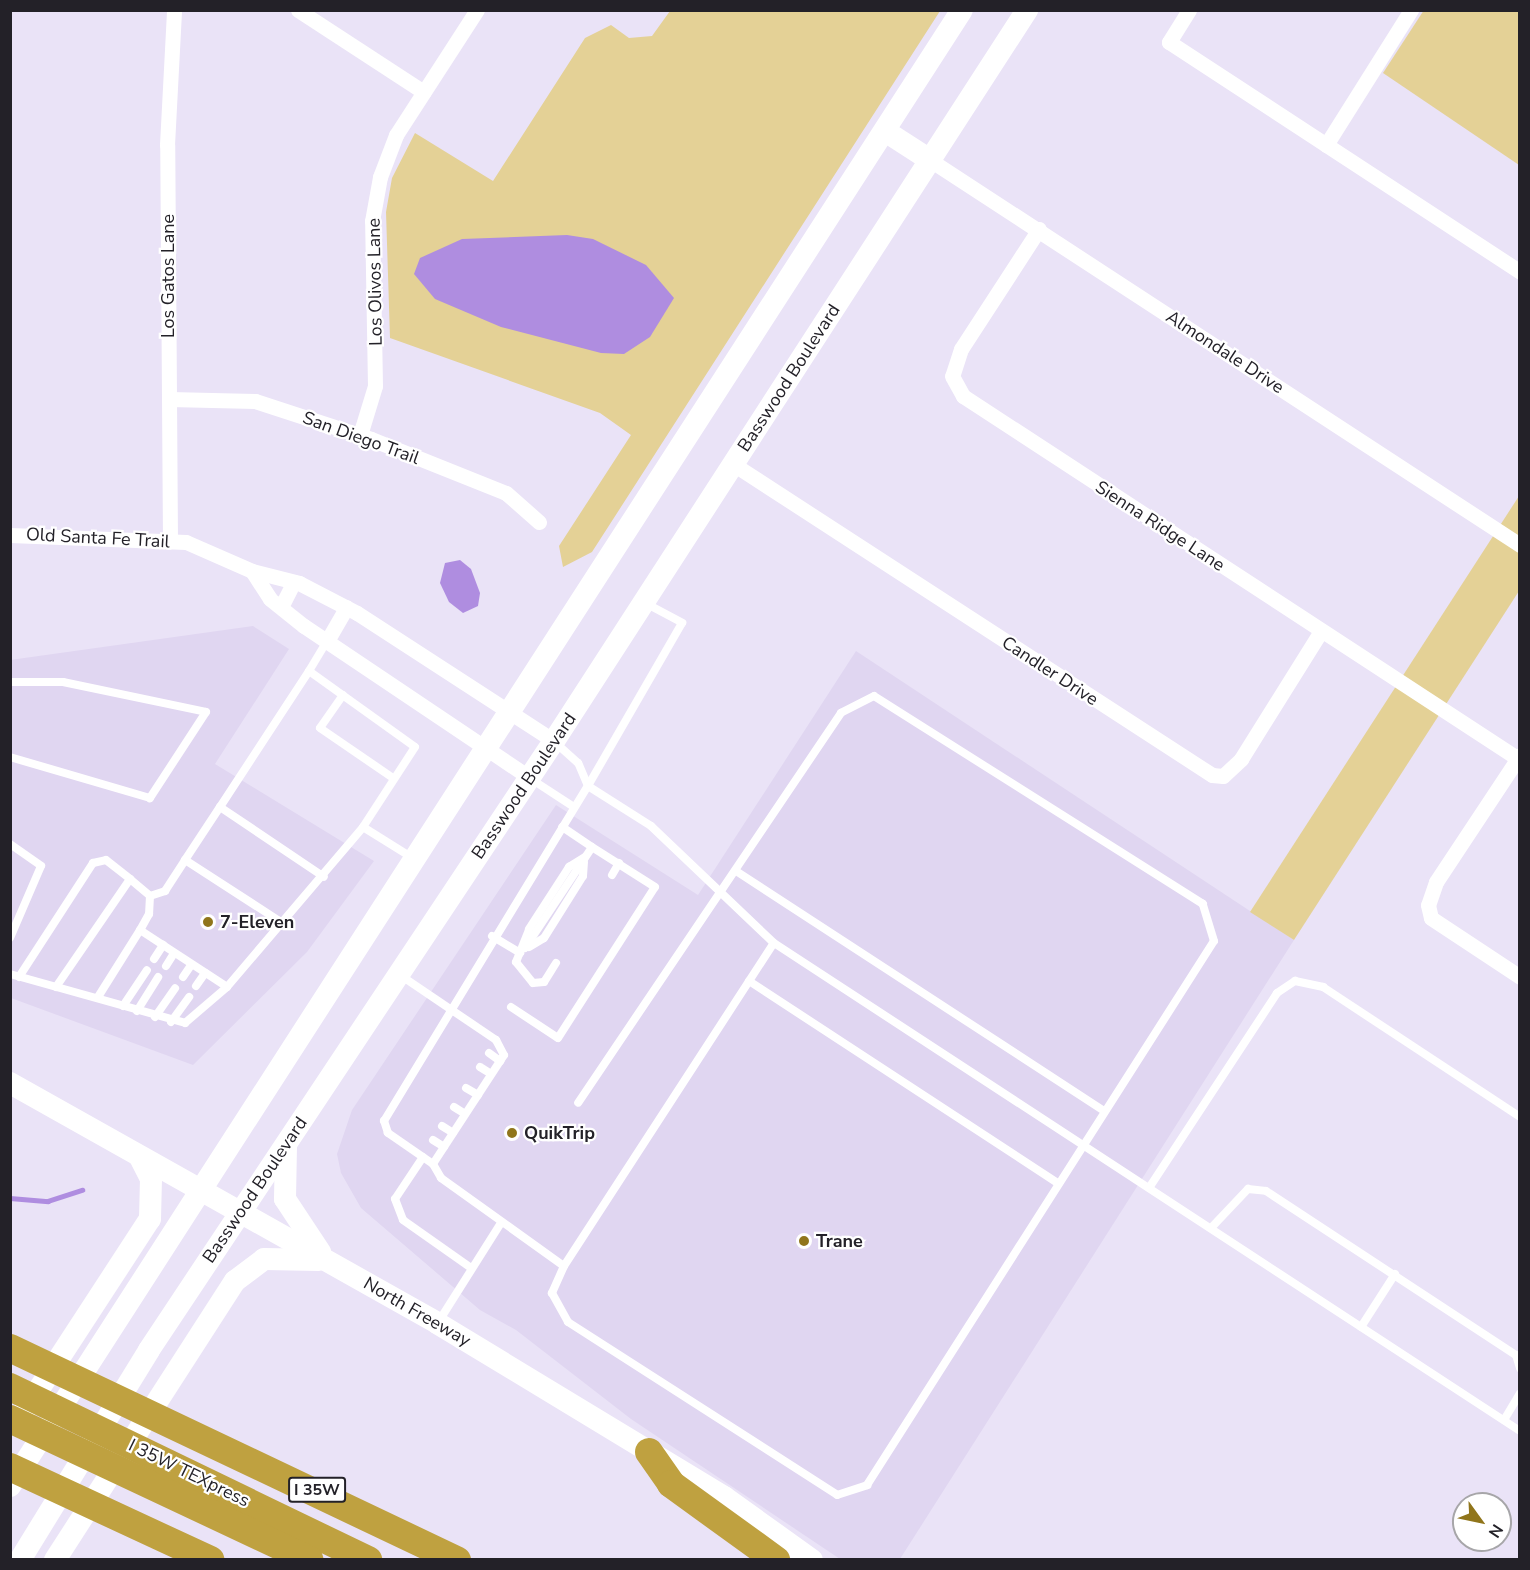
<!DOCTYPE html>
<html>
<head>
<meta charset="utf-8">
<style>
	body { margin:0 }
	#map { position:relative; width:1530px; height:1570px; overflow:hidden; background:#eae3f7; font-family:"Nunito Sans",sans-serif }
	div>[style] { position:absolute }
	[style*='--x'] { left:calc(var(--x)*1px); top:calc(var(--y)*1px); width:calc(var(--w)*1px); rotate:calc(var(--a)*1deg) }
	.built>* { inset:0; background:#e0d6f1 }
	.green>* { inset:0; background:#e4d196 }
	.water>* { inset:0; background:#af8de0 }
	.stream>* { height:4.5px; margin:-2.25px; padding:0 2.25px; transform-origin:2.25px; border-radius:2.25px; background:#af8de0 }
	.lane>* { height:8px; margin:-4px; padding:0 4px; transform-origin:4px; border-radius:4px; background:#fff }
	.street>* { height:15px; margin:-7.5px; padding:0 7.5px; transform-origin:7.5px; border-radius:7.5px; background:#fff }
	.secondary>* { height:22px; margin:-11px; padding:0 11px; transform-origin:11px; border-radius:11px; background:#fff }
	.highway>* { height:28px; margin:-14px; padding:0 14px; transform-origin:14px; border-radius:14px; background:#bfa140 }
	.dots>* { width:16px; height:16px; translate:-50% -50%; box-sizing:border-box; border:3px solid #fff; border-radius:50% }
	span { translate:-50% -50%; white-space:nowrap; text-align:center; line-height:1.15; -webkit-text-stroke:4.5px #fff; paint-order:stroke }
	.shield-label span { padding:2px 4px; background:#fff; border:2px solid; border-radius:4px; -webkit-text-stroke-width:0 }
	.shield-label { font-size:16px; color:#232128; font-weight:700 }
	.street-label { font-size:18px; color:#232128 }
	.poi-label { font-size:18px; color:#232128; font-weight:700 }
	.left { translate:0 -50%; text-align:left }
	.frame { position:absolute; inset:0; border:12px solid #232128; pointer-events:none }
	.north { position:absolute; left:1452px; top:1492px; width:60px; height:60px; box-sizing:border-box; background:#fff; border:2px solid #a7a6a9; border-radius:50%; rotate:123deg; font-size:16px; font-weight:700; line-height:24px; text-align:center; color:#232128 }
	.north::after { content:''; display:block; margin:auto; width:21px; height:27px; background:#90751b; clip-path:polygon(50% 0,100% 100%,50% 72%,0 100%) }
</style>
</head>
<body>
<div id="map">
	<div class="built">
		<div style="clip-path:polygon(253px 626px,289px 649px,215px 764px,374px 861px,307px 952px,193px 1065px,11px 998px,10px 660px)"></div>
		<div style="clip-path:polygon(856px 651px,1294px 940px,900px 1559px,840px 1559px,631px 1419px,516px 1330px,480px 1310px,361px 1208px,341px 1173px,337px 1154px,352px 1110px,556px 805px,698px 895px)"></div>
	</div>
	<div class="green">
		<div style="clip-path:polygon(1424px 10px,1519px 11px,1519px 165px,1383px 73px)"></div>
		<div style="clip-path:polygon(670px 11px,940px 11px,592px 552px,563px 567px,559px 546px,631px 435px,600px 413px,390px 338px,386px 212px,392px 178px,415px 133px,493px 181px,585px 38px,611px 25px,629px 38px,652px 36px)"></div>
		<div style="clip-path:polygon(1519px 496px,1519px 591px,1294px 940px,1250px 912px)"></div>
	</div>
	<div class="water">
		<div style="clip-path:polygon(567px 235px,593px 239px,646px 265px,674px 298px,650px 337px,624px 354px,601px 353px,501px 327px,435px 299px,414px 274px,420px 258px,462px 239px)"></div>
		<div style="clip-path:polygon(460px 560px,471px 569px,480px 593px,478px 606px,463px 613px,449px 602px,440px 583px,445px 563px)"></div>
	</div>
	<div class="stream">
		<div style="--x:10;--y:1198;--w:38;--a:5"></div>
		<div style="--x:48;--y:1201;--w:36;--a:-18"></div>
	</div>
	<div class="lane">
		<div style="--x:647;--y:604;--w:40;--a:28"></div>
		<div style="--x:682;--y:623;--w:188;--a:120"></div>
		<div style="--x:588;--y:786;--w:75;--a:32.4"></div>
		<div style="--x:651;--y:826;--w:170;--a:43.6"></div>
		<div style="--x:774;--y:943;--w:891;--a:33.19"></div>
		<div style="--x:309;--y:671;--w:35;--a:-59"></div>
		<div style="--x:10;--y:682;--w:53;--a:0"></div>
		<div style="--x:63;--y:682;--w:146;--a:11.8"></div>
		<div style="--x:206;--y:712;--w:103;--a:123.1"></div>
		<div style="--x:150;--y:798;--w:146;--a:-163.7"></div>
		<div style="--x:343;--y:695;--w:40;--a:124.9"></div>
		<div style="--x:320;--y:728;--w:88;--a:34.4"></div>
		<div style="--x:531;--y:779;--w:51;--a:33.1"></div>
		<div style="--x:220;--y:807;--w:163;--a:-56.8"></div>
		<div style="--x:309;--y:671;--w:130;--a:35.6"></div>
		<div style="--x:415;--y:747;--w:95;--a:123"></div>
		<div style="--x:10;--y:844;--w:38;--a:35"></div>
		<div style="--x:41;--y:866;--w:78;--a:113.3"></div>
		<div style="--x:736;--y:871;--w:439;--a:33.1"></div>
		<div style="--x:612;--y:875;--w:14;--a:-60"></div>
		<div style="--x:150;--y:896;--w:16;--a:-18"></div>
		<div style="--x:165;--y:891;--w:37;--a:-57"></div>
		<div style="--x:284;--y:924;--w:118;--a:-147.1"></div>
		<div style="--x:185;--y:860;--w:64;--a:-56.6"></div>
		<div style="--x:220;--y:807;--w:125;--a:33.9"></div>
		<div style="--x:492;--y:936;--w:33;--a:31"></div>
		<div style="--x:529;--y:947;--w:17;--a:-31"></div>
		<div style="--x:544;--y:938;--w:73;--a:-57.8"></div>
		<div style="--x:583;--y:876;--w:14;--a:-86"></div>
		<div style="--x:525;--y:948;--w:121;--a:-56.4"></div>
		<div style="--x:592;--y:847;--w:36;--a:-146"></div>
		<div style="--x:154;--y:959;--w:17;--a:-57"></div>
		<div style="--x:556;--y:963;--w:22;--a:122"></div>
		<div style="--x:544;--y:982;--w:11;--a:175"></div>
		<div style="--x:533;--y:983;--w:27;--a:-129"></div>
		<div style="--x:516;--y:962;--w:35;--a:-68"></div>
		<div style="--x:529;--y:929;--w:74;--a:-57.2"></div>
		<div style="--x:569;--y:867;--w:19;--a:-32"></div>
		<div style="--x:166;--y:966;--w:15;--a:-58"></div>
		<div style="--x:10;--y:974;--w:182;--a:15.6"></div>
		<div style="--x:185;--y:1023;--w:55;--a:-40.6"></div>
		<div style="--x:227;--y:987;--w:210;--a:-49.6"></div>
		<div style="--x:363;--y:827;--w:57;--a:32"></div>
		<div style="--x:400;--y:975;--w:116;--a:34.1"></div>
		<div style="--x:496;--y:1040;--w:17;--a:62"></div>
		<div style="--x:504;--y:1055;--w:130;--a:123.1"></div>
		<div style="--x:433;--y:1164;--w:16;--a:60"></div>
		<div style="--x:441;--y:1178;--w:151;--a:35.6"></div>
		<div style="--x:564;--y:1266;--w:385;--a:-57"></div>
		<div style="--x:19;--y:977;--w:136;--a:-57"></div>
		<div style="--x:93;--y:863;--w:13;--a:-13"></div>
		<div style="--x:106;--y:860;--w:31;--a:38"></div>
		<div style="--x:183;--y:977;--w:14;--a:-56"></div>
		<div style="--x:749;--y:981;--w:369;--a:33.2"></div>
		<div style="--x:196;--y:986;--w:16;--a:-55"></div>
		<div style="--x:56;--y:987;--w:131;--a:-55.6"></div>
		<div style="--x:130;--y:879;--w:26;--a:40"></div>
		<div style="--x:150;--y:896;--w:18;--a:93"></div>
		<div style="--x:149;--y:914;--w:18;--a:119"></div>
		<div style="--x:140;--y:930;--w:104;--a:33.2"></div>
		<div style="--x:98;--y:997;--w:79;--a:-57.9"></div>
		<div style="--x:123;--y:1006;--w:43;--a:-56.3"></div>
		<div style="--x:511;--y:1007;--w:56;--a:33.4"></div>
		<div style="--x:558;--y:1038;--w:179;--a:-57.3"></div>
		<div style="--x:655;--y:887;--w:75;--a:-147.6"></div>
		<div style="--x:137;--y:1011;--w:40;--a:-58"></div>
		<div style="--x:155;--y:1017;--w:35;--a:-55"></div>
		<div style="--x:171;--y:1022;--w:31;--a:-54"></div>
		<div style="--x:489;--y:1053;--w:14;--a:36"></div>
		<div style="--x:480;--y:1067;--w:13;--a:32"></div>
		<div style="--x:466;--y:1088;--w:14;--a:30"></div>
		<div style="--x:454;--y:1107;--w:13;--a:32"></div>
		<div style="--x:442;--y:1126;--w:13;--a:32"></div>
		<div style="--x:433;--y:1140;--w:13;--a:32"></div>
		<div style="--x:423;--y:1157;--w:50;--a:123.7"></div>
		<div style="--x:395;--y:1199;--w:22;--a:69"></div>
		<div style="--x:403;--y:1220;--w:83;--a:35.2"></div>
		<div style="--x:433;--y:1164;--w:55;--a:-145.4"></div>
		<div style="--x:388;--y:1133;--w:13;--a:-108"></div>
		<div style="--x:384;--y:1121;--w:392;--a:-58.7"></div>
		<div style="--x:588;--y:786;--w:25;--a:-113"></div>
		<div style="--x:578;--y:763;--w:31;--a:-138"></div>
		<div style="--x:1149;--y:1188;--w:233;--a:-56.7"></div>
		<div style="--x:1277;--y:993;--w:22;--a:-34"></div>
		<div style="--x:1295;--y:981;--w:29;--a:12"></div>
		<div style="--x:1323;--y:987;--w:236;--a:33.4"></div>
		<div style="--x:1211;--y:1228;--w:54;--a:-46.5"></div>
		<div style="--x:1248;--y:1189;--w:18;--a:6"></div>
		<div style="--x:1266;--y:1191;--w:299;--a:33.3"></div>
		<div style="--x:1516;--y:1355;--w:14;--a:73"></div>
		<div style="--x:564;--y:1266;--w:30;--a:114"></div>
		<div style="--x:552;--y:1293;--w:33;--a:61"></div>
		<div style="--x:568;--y:1322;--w:320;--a:32.7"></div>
		<div style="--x:837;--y:1495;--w:32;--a:-18"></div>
		<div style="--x:867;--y:1485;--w:645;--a:-57.47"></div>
		<div style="--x:1214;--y:941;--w:39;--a:-107"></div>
		<div style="--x:1203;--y:904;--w:389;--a:-147.7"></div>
		<div style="--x:874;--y:696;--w:37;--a:153"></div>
		<div style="--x:841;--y:713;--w:470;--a:124"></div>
		<div style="--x:439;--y:1321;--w:116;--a:-57.7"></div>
		<div style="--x:1361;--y:1327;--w:63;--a:-57.3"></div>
		<div style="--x:1504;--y:1420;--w:31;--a:-59"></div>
	</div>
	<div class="street">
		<div style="--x:298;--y:10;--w:150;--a:33.1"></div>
		<div style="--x:1189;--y:10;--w:38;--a:122"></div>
		<div style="--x:1169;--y:42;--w:420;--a:33.2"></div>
		<div style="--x:1326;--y:145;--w:160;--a:-57.8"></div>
		<div style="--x:930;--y:160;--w:705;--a:33.13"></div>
		<div style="--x:1039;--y:229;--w:143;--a:123"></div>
		<div style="--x:961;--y:349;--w:28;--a:108"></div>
		<div style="--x:952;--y:376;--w:23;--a:61"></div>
		<div style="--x:963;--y:396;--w:665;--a:33.16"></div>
		<div style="--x:169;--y:399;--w:86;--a:1.3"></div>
		<div style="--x:255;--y:401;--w:122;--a:18.1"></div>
		<div style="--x:371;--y:439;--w:145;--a:21.8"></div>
		<div style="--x:506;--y:493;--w:44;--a:41.3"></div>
		<div style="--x:360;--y:435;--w:51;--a:-73"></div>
		<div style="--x:375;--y:386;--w:165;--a:-91"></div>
		<div style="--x:372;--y:221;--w:45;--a:-79.7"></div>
		<div style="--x:380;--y:177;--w:45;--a:-69.1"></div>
		<div style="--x:396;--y:135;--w:149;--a:-57.1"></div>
		<div style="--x:733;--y:464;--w:571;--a:32.99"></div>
		<div style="--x:1212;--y:775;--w:11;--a:5"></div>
		<div style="--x:1223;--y:776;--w:25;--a:-43"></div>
		<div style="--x:1241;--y:759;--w:151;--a:-58"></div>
		<div style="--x:10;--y:535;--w:176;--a:2.3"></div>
		<div style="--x:186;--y:542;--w:72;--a:23.7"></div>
		<div style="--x:252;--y:571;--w:49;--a:14.3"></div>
		<div style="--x:299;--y:583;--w:65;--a:27.3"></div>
		<div style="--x:357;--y:613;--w:235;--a:33"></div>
		<div style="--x:170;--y:541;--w:396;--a:-90.4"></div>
		<div style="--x:167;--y:145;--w:135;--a:-87"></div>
		<div style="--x:252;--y:571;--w:33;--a:57"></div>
		<div style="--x:270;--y:599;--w:43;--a:38.5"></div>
		<div style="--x:304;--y:626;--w:272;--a:33.9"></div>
		<div style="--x:281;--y:607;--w:28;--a:-63"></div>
		<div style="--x:327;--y:641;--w:39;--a:-60"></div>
		<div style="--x:1520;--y:755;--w:152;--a:123.5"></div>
		<div style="--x:1436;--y:882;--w:24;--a:109"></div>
		<div style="--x:1428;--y:905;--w:13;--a:77"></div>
		<div style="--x:1431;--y:918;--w:107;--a:33.5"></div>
	</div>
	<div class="secondary">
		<div style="--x:885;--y:131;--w:54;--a:32.8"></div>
		<div style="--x:10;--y:1083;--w:490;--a:29.3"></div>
		<div style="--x:437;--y:1323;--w:336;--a:31.2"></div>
		<div style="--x:724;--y:1497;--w:108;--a:35.6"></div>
		<div style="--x:286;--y:1146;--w:53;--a:91.1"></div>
		<div style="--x:285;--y:1199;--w:64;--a:56.6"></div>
		<div style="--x:24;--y:1412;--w:230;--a:-56.9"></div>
		<div style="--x:150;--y:1219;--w:40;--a:-88.6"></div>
		<div style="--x:151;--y:1179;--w:25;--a:-117"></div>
		<div style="--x:10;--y:1486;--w:1756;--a:-57.18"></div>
		<div style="--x:20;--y:1560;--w:246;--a:-58.4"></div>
		<div style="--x:149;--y:1350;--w:731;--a:-56.38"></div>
		<div style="--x:554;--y:741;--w:871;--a:-57.09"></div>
		<div style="--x:55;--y:1560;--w:332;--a:-57.2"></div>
		<div style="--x:235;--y:1281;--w:36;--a:-37"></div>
		<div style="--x:264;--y:1259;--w:55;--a:1"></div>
	</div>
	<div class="highway">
		<div style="--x:10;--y:1348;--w:495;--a:25.4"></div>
		<div style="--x:10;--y:1387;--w:398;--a:25.8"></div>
		<div style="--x:10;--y:1419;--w:331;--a:25.2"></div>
		<div style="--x:649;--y:1452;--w:39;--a:55"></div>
		<div style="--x:671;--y:1484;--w:130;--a:35.9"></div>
		<div style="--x:10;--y:1467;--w:221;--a:24.9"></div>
	</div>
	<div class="dots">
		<div style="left:208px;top:922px;background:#90751b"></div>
		<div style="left:512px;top:1133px;background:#90751b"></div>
		<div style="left:804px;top:1241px;background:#90751b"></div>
	</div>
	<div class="shield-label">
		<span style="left:317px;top:1490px">I 35W</span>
	</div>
	<div class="street-label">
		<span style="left:168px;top:276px;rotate:-90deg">Los Gatos Lane</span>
		<span style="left:375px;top:282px;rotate:-91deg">Los Olivos Lane</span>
		<span style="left:1225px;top:352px;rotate:33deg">Almondale Drive</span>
		<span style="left:789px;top:378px;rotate:-57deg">Basswood Boulevard</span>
		<span style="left:361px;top:438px;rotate:20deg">San Diego Trail</span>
		<span style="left:1160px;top:526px;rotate:33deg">Sienna Ridge Lane</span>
		<span style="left:98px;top:538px;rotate:3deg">Old Santa Fe Trail</span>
		<span style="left:1050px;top:671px;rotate:33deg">Candler Drive</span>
		<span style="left:524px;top:786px;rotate:-56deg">Basswood Boulevard</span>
		<span style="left:255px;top:1190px;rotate:-56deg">Basswood Boulevard</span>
		<span style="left:417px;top:1312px;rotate:30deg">North Freeway</span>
		<span style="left:189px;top:1473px;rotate:26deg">I 35W TEXpress</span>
	</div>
	<div class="poi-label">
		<span class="left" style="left:220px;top:922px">7-Eleven</span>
		<span class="left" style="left:524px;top:1133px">QuikTrip</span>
		<span class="left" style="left:816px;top:1241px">Trane</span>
	</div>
	<div class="frame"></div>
	<div class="north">N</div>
</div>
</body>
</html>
